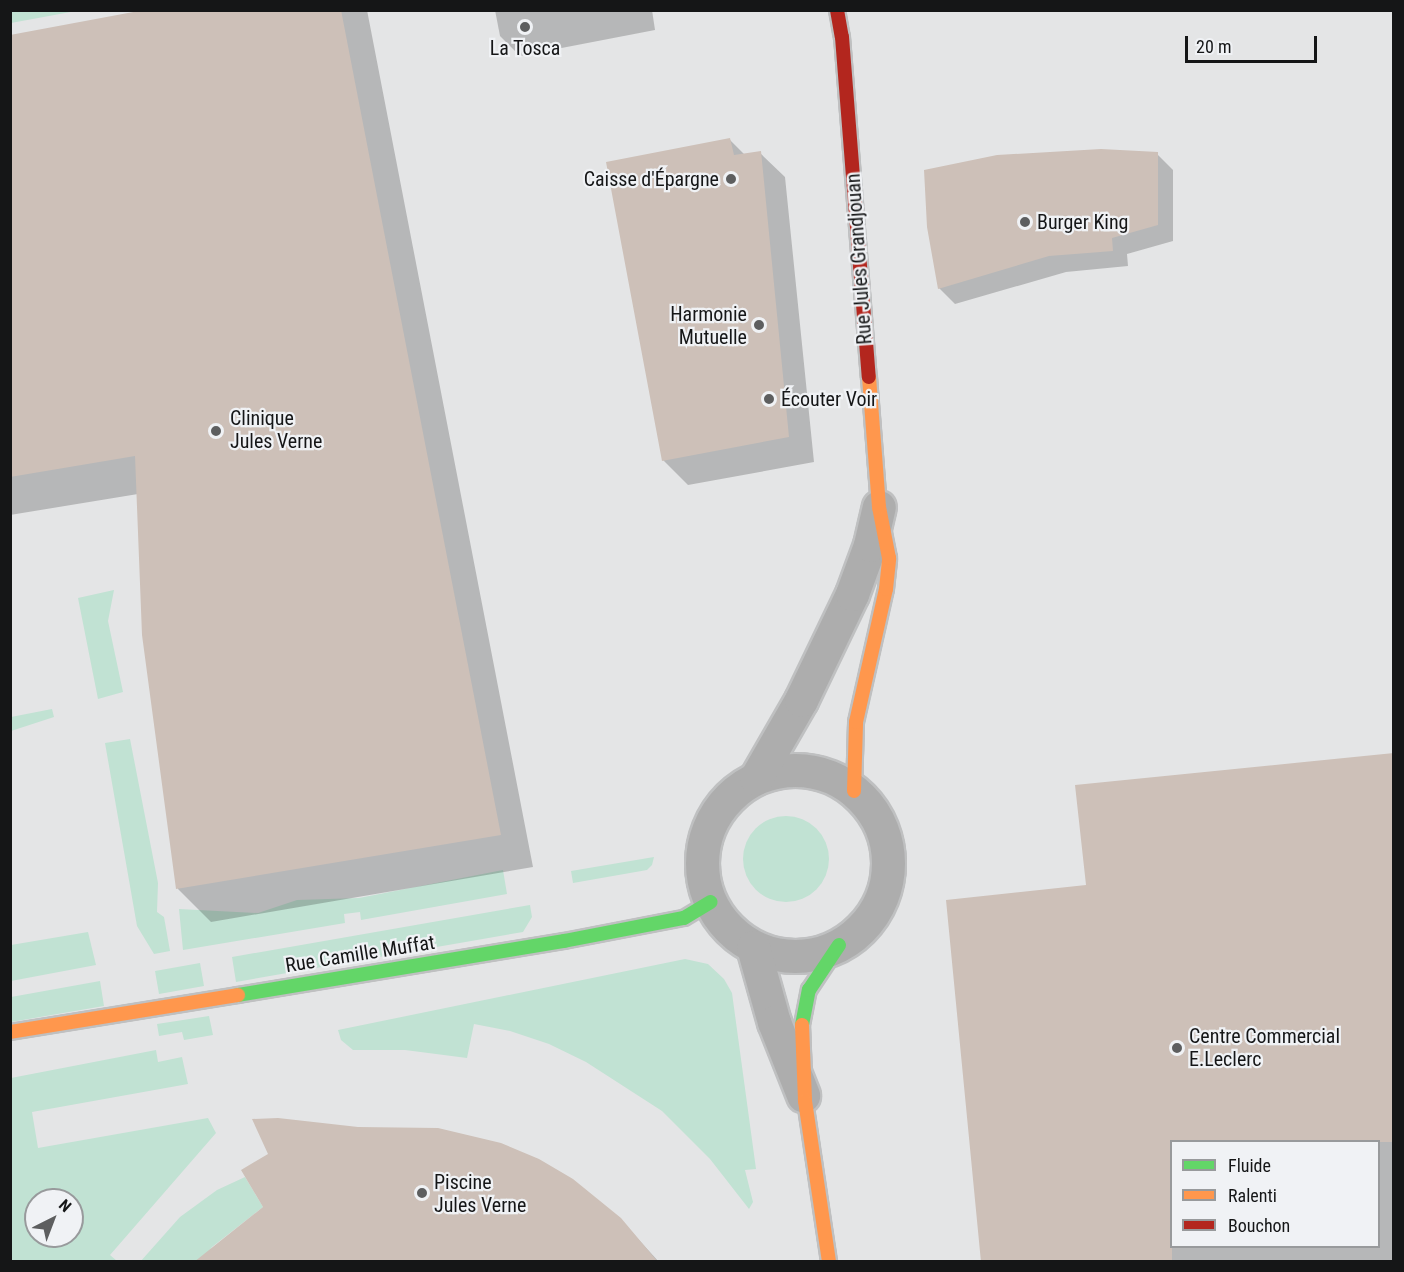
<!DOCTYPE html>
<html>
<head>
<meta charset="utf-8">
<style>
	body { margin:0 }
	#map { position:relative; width:1404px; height:1272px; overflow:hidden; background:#e4e5e6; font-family:"Roboto Condensed",sans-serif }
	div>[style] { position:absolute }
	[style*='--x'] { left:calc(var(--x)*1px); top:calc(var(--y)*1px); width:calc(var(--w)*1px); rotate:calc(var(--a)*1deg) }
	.green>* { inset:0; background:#c1e2d3 }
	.round { border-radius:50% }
	.shadow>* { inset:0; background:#0003 }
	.building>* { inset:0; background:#cdc0b8 }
	.roads { filter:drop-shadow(2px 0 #bfc0c1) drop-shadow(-2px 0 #bfc0c1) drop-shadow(0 2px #bfc0c1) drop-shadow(0 -2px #bfc0c1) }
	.street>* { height:33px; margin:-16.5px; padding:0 16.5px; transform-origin:16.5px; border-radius:16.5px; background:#adadad }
	.street>.ring { margin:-16.5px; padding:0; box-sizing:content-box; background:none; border:33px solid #adadad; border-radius:50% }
	.fast>* { height:14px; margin:-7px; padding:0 7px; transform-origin:7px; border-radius:7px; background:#63d668 }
	.slow>* { height:14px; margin:-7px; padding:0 7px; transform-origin:7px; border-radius:7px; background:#ff974d }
	.jam>* { height:14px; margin:-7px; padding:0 7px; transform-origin:7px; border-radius:7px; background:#b3261e }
	.dots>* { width:16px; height:16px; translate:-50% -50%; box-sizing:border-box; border:3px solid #f0f2f5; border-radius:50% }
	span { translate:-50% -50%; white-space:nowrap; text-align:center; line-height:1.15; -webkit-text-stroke:4.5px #f0f2f5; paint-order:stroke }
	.poi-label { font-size:20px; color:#151617 }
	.right { translate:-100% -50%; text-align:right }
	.left { translate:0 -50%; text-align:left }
	.street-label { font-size:20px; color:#151617 }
	.frame { position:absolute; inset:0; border:12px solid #151617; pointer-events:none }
	.legend { position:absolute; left:1170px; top:1140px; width:210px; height:108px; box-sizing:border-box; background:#f0f2f5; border:2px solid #989a9c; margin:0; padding:8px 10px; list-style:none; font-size:18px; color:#151617 }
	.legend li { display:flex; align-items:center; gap:12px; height:30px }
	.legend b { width:30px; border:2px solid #989a9c }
	.north { position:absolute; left:24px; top:1188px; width:60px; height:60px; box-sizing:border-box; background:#f0f2f5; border:2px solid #989a9c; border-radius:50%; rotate:42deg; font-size:16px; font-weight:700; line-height:24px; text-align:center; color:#151617 }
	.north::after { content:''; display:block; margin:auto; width:21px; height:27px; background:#5d5e5f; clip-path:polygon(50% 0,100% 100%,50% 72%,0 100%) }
	.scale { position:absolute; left:1185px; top:36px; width:132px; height:27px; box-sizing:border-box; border:3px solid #151617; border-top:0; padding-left:8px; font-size:18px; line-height:21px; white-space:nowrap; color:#151617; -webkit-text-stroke:4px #f0f2f5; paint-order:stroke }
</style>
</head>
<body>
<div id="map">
	<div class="green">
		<div style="clip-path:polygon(11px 10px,76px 10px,76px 11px,11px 23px)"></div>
		<div style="clip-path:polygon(114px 590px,108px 621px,123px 692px,98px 699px,78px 598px)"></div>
		<div style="clip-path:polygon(52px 709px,54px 717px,11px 731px,11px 717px)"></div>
		<div style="clip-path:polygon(130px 739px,158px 883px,157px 912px,164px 917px,170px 951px,154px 954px,137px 926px,105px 743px)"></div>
		<div class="round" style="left:743px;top:816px;width:86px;height:86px"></div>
		<div style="clip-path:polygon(654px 857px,652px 865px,647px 870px,573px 883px,571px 871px)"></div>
		<div style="clip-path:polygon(503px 870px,507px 894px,361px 920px,360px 912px,344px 914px,345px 923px,183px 950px,179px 909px,258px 913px,297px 900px,359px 898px)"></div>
		<div style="clip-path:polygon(530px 905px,532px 917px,523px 932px,236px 982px,232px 957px)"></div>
		<div style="clip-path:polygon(88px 932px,96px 965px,11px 981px,11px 945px)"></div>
		<div style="clip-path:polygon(685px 959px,708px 964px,724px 979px,732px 993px,756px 1169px,745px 1170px,753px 1202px,749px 1209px,710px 1159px,662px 1111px,586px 1062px,549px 1044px,510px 1031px,474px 1024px,467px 1058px,405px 1050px,353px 1050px,341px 1040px,338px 1030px)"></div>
		<div style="clip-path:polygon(200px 963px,204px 986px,159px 994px,155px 971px)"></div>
		<div style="clip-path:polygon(100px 981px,104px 1006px,11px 1022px,11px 997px)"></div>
		<div style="clip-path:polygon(209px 1016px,213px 1035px,184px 1040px,182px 1032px,159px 1036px,157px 1024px)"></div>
		<div style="clip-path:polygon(evenodd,156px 1050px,158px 1062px,182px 1057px,188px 1084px,32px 1112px,38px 1148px,208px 1118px,216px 1133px,110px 1255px,117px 1261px,11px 1261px,11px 1078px,156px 1050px,36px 1200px,72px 1200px,72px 1236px,36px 1236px,36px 1200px)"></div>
		<div style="clip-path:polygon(245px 1177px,263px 1207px,212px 1247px,201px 1261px,140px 1262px,180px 1217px,217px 1190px)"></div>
	</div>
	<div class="shadow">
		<div style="clip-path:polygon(152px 10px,367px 10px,533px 867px,211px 922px,178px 889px,143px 635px,138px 494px,10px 515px,10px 36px)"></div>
		<div style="clip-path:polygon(495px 10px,652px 10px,655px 30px,520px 56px,500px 36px)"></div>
		<div style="clip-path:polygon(730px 140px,745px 155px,760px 153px,785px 177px,814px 462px,688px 485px,663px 460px)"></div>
		<div style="clip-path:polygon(1157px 154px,1173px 170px,1173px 241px,1127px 254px,1128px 266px,1066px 272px,955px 304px,939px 288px)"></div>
		<div style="clip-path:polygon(evenodd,1394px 754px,1394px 1262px,983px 1262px,1088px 886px,1394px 754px,1172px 1142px,1378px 1142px,1378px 1246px,1172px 1246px,1172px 1142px)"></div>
		<div style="clip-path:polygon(620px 1219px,659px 1262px,203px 1262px)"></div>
	</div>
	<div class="building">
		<div style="clip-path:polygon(144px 10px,341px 10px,501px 835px,176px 889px,142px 635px,135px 456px,10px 477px,10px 35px)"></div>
		<div style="clip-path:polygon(730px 138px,734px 155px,761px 151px,789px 437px,662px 461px,606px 162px)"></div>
		<div style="clip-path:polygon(1101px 149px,1158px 152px,1158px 225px,1112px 238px,1113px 251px,1049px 256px,938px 289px,927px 227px,924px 170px,997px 155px)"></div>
		<div style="clip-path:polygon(1394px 753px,1394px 1142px,1172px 1142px,1172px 1262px,981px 1262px,946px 900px,1086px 885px,1075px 785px)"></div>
		<div style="clip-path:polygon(278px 1118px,358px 1127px,438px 1128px,501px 1143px,539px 1159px,573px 1179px,621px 1218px,658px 1262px,194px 1262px,263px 1207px,241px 1170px,268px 1154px,252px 1119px)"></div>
	</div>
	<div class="roads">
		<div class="street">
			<div class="ring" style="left:702px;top:770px;width:153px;height:153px"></div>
			<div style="--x:756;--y:778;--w:90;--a:-60"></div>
			<div style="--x:801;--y:700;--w:118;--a:-64.3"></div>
			<div style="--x:852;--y:594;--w:52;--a:-69.8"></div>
			<div style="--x:870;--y:545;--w:39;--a:-77"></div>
			<div style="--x:753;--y:947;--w:78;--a:74.4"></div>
			<div style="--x:774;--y:1022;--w:79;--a:68.3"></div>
		</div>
		<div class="fast">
			<div style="--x:238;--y:995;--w:330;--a:-9.4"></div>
			<div style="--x:564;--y:941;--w:122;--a:-10.9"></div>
			<div style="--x:684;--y:918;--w:31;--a:-31"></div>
			<div style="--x:802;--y:1025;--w:36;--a:-79"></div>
			<div style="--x:809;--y:990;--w:54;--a:-56.3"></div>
		</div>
		<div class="slow">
			<div style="--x:854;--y:791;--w:69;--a:-88.3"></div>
			<div style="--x:856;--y:722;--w:136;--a:-77.3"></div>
			<div style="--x:886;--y:589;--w:31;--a:-84"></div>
			<div style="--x:889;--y:558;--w:52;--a:-101.1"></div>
			<div style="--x:879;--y:507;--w:130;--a:-94.4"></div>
			<div style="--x:802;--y:1025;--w:76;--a:87.7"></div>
			<div style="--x:805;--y:1101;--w:163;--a:81.5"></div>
			<div style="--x:10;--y:1032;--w:231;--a:-9.2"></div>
		</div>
		<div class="jam">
			<div style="--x:837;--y:10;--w:27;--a:80"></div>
			<div style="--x:842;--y:37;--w:341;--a:85.5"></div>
		</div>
	</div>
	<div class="dots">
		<div style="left:525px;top:27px;background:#5d5e5f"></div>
		<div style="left:731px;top:179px;background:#5d5e5f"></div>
		<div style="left:1025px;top:222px;background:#5d5e5f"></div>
		<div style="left:759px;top:325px;background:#5d5e5f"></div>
		<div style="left:769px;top:399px;background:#5d5e5f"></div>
		<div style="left:216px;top:431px;background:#5d5e5f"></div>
		<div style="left:1177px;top:1048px;background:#5d5e5f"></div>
		<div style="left:422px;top:1193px;background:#5d5e5f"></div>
	</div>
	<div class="poi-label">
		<span style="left:525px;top:48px">La Tosca</span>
		<span class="right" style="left:719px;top:179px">Caisse d'Épargne</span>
		<span class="left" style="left:1037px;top:222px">Burger King</span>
		<span class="right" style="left:747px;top:326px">Harmonie<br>Mutuelle</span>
		<span class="left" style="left:781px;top:399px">Écouter Voir</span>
		<span class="left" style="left:230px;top:430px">Clinique<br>Jules Verne</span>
		<span class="left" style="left:1189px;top:1048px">Centre Commercial<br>E.Leclerc</span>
		<span class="left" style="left:434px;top:1194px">Piscine<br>Jules Verne</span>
	</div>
	<div class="street-label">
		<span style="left:859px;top:259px;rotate:-94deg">Rue Jules Grandjouan</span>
		<span style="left:360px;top:954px;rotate:-9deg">Rue Camille Muffat</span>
	</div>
	<div class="frame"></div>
	<ul class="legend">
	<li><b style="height:8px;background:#63d668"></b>Fluide</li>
	<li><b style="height:8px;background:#ff974d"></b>Ralenti</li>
	<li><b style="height:8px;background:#b3261e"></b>Bouchon</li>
	</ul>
	<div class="north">N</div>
	<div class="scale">20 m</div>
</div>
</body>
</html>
